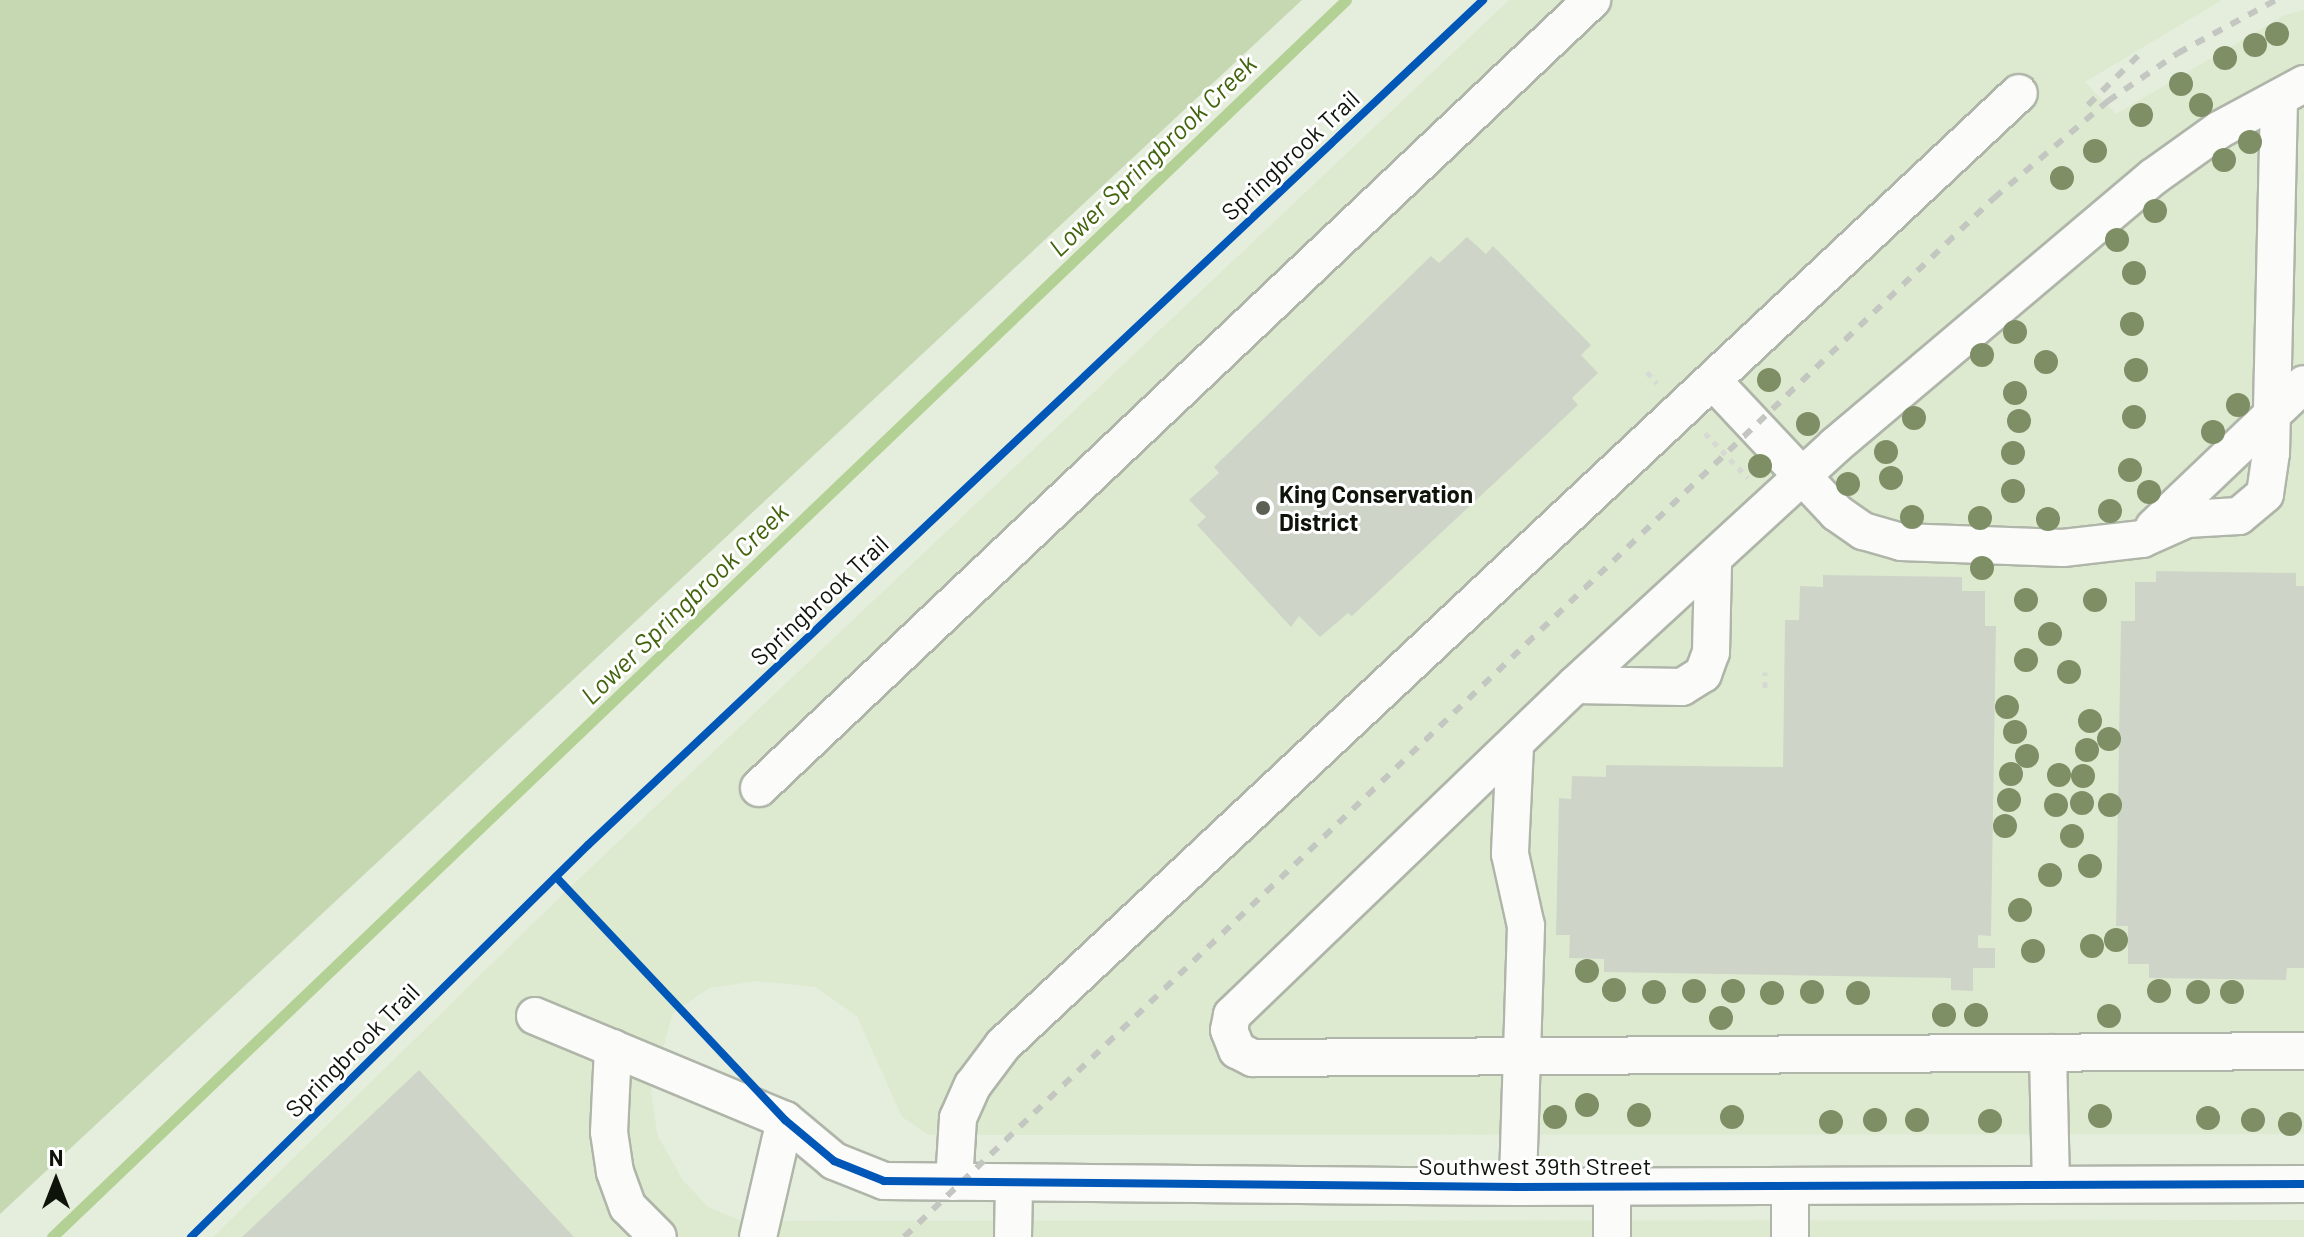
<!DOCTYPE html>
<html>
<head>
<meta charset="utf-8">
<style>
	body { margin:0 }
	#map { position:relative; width:2304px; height:1237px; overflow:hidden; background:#e5eddd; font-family:Barlow,sans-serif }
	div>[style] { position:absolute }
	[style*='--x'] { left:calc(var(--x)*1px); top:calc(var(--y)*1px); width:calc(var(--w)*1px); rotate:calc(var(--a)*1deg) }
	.built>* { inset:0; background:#ddeacf }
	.green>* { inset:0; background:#c5d8b2 }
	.stream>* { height:11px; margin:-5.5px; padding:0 5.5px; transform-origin:5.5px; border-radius:5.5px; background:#b3d194 }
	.building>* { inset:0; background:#ced5c8 }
	.path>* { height:5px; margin-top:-2.5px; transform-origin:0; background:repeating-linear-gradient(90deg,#d6d9d4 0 6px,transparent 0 12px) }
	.roads { filter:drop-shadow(2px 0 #afb5a9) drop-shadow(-2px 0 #afb5a9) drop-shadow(0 2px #afb5a9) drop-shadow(0 -2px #afb5a9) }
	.minor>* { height:36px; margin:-18px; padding:0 18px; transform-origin:18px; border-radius:18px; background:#fbfcfa }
	.rail>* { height:6px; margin-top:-3px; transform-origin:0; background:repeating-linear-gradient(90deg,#c3c6c1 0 10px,transparent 0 20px) }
	.cycleway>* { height:8px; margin:-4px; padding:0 4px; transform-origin:4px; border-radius:4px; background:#0057b8 }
	.trees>* { width:24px; height:24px; margin:-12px; border-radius:50%; background:#7e8e65 }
	.dots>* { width:22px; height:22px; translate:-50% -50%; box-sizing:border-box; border:4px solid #fff; border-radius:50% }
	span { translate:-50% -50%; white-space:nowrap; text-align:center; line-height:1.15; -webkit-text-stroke:6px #fff; paint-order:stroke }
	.street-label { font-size:24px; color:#0f140a }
	.poi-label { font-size:24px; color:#0f140a; font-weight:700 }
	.left { translate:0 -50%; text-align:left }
	.water-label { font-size:26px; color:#41630b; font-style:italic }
	.north { position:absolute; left:16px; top:1141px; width:80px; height:80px; -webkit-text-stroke:6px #fff; paint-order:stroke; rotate:0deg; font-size:22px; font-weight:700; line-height:32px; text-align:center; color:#0f140a }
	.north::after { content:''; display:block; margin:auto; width:28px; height:36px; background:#0f140a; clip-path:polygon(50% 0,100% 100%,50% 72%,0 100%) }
</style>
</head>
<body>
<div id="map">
	<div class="built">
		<div style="clip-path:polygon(1509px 0,2222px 0,2085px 82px,2116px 114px,2285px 15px,2304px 10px,2304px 1134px,929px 1135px,902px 1117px,857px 1016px,815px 987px,757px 981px,709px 988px,673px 1013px,651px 1090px,657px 1134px,682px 1179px,708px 1207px,741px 1221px,2304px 1220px,2304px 1237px,213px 1237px,564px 893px)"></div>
	</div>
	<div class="green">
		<div style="clip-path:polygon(0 0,1302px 0,0 1214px)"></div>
	</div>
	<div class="stream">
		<div style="--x:52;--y:1237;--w:1790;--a:-43.71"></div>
	</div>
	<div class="building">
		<div style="clip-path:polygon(1467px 237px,1486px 254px,1493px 246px,1591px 345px,1581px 355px,1598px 373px,1572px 398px,1578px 405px,1352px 616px,1348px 613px,1320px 637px,1299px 616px,1291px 627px,1197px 525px,1206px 517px,1189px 500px,1219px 473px,1214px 467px,1431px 256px,1439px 263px)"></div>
		<div style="clip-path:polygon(2156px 571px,2296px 573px,2296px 586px,2304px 586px,2304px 968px,2287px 968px,2286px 980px,2149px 978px,2149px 964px,2128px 964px,2128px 926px,2116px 926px,2121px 621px,2135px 621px,2135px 582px,2156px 582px)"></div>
		<div style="clip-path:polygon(1823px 575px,1962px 577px,1962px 591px,1985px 591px,1985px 626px,1996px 626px,1991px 936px,1978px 935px,1978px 948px,1995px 948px,1995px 968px,1973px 968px,1973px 991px,1951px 990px,1951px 978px,1604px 972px,1604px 959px,1569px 958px,1570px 935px,1556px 935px,1559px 798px,1571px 799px,1572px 776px,1606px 777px,1606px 765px,1783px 767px,1785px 620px,1799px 620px,1800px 586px,1823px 587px)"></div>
		<div style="clip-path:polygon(419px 1070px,574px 1237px,242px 1237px)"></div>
	</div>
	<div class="path">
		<div style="--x:1647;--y:372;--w:15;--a:48"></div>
		<div style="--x:1705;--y:433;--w:62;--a:46.3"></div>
		<div style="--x:1765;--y:688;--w:16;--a:-90"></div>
	</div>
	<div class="roads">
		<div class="minor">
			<div style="--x:2304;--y:84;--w:97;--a:151.6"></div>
			<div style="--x:2219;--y:130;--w:81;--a:144.5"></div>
			<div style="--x:2153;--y:177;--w:415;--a:139.8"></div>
			<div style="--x:1836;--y:445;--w:355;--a:137.4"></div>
			<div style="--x:1575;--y:685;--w:476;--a:136.1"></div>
			<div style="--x:1232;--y:1015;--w:15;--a:101"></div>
			<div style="--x:1229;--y:1030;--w:22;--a:68"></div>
			<div style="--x:1237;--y:1050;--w:18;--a:27"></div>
			<div style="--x:1253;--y:1058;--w:1051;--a:-0.38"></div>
			<div style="--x:1713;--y:381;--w:181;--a:46.8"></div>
			<div style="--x:1837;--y:513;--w:32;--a:35"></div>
			<div style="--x:1863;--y:531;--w:40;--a:16"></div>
			<div style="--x:1901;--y:542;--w:162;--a:2.1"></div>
			<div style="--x:2063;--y:548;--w:80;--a:-6.5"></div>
			<div style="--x:2142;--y:539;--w:49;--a:-24"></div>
			<div style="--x:2187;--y:519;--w:52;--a:-3.3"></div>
			<div style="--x:2239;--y:516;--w:34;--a:-40"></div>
			<div style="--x:2265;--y:494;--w:41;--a:-81.7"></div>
			<div style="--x:2271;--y:453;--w:354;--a:-88.7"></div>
			<div style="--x:2154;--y:527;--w:207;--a:-43.6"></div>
			<div style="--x:1575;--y:685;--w:107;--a:1.1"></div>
			<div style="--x:1682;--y:687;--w:25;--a:-32"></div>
			<div style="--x:1703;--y:674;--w:23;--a:-70"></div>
			<div style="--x:1711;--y:652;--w:90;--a:-88.7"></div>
			<div style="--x:1515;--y:746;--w:108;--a:92.7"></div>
			<div style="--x:1510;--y:854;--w:74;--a:77.5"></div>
			<div style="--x:1526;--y:926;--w:261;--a:91.8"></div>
			<div style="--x:759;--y:788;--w:1147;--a:-43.41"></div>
			<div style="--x:535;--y:1016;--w:271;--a:22.6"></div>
			<div style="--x:785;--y:1120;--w:64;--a:39.9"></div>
			<div style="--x:834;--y:1161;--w:54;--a:21.8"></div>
			<div style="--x:884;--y:1181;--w:634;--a:0.54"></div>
			<div style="--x:1518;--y:1187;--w:786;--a:-0.22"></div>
			<div style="--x:613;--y:1048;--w:84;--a:92.7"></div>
			<div style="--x:609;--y:1132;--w:40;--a:81.5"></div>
			<div style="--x:615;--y:1172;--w:37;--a:70"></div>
			<div style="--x:628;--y:1207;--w:42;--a:45"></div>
			<div style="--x:2048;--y:1053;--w:132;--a:88.7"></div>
			<div style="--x:954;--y:1182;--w:64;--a:-86.4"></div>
			<div style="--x:958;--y:1118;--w:36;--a:-66"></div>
			<div style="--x:973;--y:1085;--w:50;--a:-53.1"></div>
			<div style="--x:1003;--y:1045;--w:1392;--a:-43.14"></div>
			<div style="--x:1790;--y:1187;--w:50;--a:90"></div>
			<div style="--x:758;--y:1237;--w:120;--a:-77"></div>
			<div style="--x:1013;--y:1237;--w:54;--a:-88.9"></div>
			<div style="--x:1612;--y:1237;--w:51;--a:-90"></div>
		</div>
	</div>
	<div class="rail">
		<div style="--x:2088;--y:105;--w:80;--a:-44.5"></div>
		<div style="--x:904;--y:1237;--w:1506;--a:-43.63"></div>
		<div style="--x:1994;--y:198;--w:150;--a:-40.4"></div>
		<div style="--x:2108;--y:101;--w:85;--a:-34.4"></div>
		<div style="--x:2178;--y:53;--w:111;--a:-28.4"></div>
	</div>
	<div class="cycleway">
		<div style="--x:556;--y:877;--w:334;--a:46.7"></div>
		<div style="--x:785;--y:1120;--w:64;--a:39.9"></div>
		<div style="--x:834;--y:1161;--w:54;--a:21.8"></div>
		<div style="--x:884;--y:1181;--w:634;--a:0.54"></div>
		<div style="--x:1518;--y:1187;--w:786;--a:-0.22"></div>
		<div style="--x:191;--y:1237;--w:558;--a:-44.64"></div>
		<div style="--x:588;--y:845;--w:1231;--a:-43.35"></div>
	</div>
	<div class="trees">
		<div style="left:2277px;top:34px"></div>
		<div style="left:2255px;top:45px"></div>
		<div style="left:2225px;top:58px"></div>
		<div style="left:2181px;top:84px"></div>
		<div style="left:2201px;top:105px"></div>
		<div style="left:2141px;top:115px"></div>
		<div style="left:2250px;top:142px"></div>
		<div style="left:2095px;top:151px"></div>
		<div style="left:2224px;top:160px"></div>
		<div style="left:2062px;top:178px"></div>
		<div style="left:2155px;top:211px"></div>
		<div style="left:2117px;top:240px"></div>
		<div style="left:2134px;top:273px"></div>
		<div style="left:2132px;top:324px"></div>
		<div style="left:2015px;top:332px"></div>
		<div style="left:1982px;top:355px"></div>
		<div style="left:2046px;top:362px"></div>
		<div style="left:2136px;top:370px"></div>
		<div style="left:1769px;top:380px"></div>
		<div style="left:2015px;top:393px"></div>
		<div style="left:2238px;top:405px"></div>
		<div style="left:2134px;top:417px"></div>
		<div style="left:1914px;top:418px"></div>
		<div style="left:2019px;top:421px"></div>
		<div style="left:1808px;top:424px"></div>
		<div style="left:2213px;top:432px"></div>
		<div style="left:1886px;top:452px"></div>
		<div style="left:2013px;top:453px"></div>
		<div style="left:1760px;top:466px"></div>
		<div style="left:2130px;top:470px"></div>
		<div style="left:1891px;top:478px"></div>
		<div style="left:1848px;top:484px"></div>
		<div style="left:2013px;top:491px"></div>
		<div style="left:2149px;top:492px"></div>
		<div style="left:2110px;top:511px"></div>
		<div style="left:1912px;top:517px"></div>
		<div style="left:1980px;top:518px"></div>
		<div style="left:2048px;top:519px"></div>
		<div style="left:1982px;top:568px"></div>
		<div style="left:2026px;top:600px"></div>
		<div style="left:2095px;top:600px"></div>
		<div style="left:2050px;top:634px"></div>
		<div style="left:2026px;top:660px"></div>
		<div style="left:2069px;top:672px"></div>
		<div style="left:2007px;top:707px"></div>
		<div style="left:2090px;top:721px"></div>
		<div style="left:2015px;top:732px"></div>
		<div style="left:2109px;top:739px"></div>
		<div style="left:2087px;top:750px"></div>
		<div style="left:2027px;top:756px"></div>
		<div style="left:2011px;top:774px"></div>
		<div style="left:2059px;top:775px"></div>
		<div style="left:2083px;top:776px"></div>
		<div style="left:2009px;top:800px"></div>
		<div style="left:2082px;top:803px"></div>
		<div style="left:2056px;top:805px"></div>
		<div style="left:2110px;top:805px"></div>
		<div style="left:2005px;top:826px"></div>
		<div style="left:2072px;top:836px"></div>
		<div style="left:2090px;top:866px"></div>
		<div style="left:2050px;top:875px"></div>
		<div style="left:2020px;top:910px"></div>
		<div style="left:2116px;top:940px"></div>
		<div style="left:2092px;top:946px"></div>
		<div style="left:2033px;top:951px"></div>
		<div style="left:1587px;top:971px"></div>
		<div style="left:1614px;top:990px"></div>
		<div style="left:1694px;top:991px"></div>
		<div style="left:1733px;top:991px"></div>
		<div style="left:2159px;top:991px"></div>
		<div style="left:1654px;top:992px"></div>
		<div style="left:1812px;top:992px"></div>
		<div style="left:2198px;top:992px"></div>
		<div style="left:2232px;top:992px"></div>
		<div style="left:1772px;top:993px"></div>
		<div style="left:1858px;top:993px"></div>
		<div style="left:1944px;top:1015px"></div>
		<div style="left:1976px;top:1015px"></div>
		<div style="left:2109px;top:1016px"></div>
		<div style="left:1721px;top:1018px"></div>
		<div style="left:1587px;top:1105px"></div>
		<div style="left:1639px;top:1115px"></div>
		<div style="left:2100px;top:1116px"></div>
		<div style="left:1555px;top:1117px"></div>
		<div style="left:1732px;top:1117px"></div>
		<div style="left:2208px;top:1118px"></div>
		<div style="left:1875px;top:1120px"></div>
		<div style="left:1917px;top:1120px"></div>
		<div style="left:2253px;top:1120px"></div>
		<div style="left:1990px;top:1121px"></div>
		<div style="left:1831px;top:1122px"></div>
		<div style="left:2290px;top:1124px"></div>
	</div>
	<div class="dots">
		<div style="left:1263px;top:508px;background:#5a6054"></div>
	</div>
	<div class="street-label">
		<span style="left:1290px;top:155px;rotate:-43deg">Springbrook Trail</span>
		<span style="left:819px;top:600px;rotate:-43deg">Springbrook Trail</span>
		<span style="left:352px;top:1050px;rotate:-45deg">Springbrook Trail</span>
		<span style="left:1535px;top:1166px">Southwest 39th Street</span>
	</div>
	<div class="poi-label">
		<span class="left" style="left:1279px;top:508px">King Conservation<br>District</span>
	</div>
	<div class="water-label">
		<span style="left:1152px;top:155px;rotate:-44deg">Lower Springbrook Creek</span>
		<span style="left:684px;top:603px;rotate:-44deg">Lower Springbrook Creek</span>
	</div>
	<div class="north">N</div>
</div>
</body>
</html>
